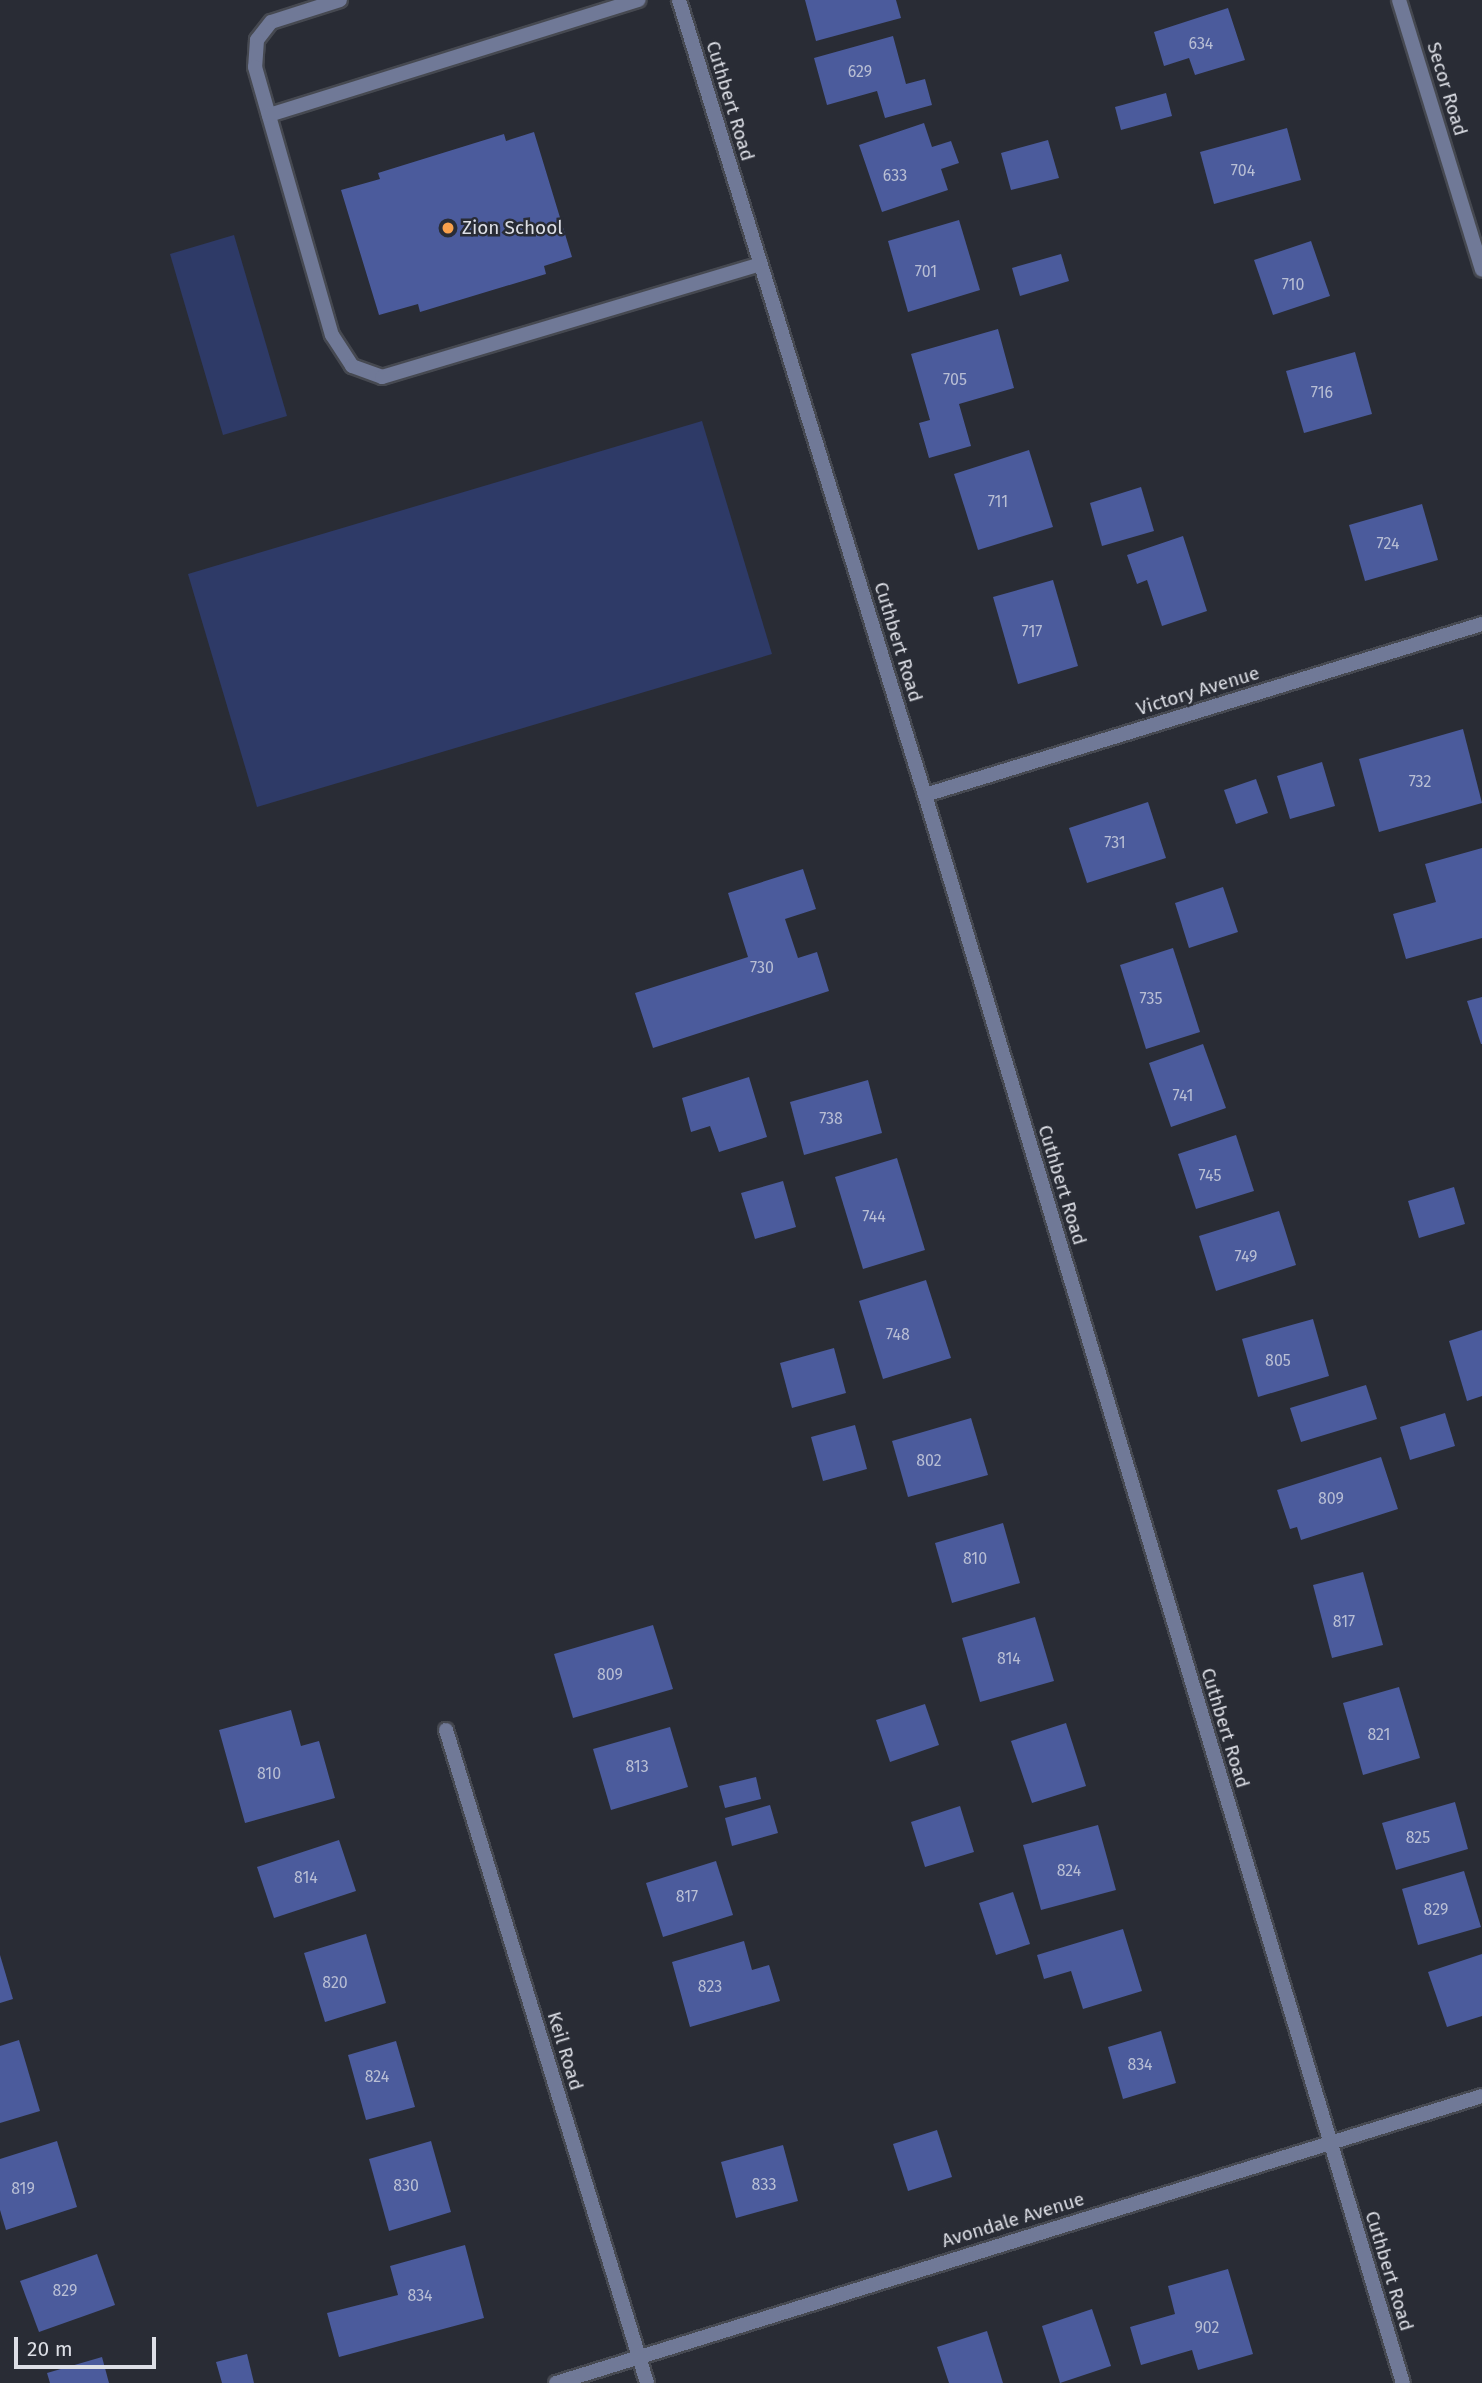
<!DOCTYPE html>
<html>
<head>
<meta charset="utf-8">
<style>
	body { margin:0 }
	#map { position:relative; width:1482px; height:2383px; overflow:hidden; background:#292c35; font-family:"Fira Sans",sans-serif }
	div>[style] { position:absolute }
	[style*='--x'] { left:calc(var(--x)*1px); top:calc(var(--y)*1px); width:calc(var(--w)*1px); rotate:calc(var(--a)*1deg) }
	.green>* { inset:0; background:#2e3a67 }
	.building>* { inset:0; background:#4b5b9c }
	.roads { filter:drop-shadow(2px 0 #464951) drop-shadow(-2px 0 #464951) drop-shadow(0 2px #464951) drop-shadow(0 -2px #464951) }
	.lane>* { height:14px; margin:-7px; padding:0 7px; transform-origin:7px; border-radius:7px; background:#707997 }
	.street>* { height:14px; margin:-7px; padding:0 7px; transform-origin:7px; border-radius:7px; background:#707997 }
	.dots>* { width:19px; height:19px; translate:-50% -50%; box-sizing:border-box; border:4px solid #292c35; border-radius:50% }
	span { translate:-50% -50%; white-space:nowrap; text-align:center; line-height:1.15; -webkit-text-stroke:5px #292c35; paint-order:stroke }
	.number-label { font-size:16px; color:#b8bed4 }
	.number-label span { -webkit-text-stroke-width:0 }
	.street-label { font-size:19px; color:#dddfe6 }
	.poi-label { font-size:19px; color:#dddfe6 }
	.left { translate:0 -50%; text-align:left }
	.scale { position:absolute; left:14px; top:2337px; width:142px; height:32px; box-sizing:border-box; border:4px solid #dddfe6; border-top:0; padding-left:9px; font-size:21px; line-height:24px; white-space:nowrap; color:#dddfe6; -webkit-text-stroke:5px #292c35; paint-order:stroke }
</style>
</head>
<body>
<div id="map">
	<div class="green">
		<div style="clip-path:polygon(234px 235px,287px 416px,223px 435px,170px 254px)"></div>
		<div style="clip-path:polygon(702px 421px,772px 654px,257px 807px,188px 574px)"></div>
	</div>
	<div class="building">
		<div style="clip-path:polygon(805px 0,896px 0,901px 18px,816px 41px)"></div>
		<div style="clip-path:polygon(1228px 8px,1245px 60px,1195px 75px,1189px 58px,1164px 66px,1154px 32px)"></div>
		<div style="clip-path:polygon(893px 36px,906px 84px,925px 79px,932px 105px,885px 118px,877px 91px,827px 105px,814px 58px)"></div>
		<div style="clip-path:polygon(1166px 93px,1172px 116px,1121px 130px,1115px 107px)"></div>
		<div style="clip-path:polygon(924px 123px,932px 147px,951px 141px,959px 163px,941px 169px,948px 190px,882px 212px,859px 145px)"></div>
		<div style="clip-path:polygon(1287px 128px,1301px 180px,1214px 204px,1200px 152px)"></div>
		<div style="clip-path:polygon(534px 132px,572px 257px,544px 266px,546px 274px,420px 312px,418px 304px,379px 315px,341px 190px,380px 179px,378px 173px,504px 134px,506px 141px)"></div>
		<div style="clip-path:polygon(1048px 140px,1059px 178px,1011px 190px,1001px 153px)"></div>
		<div style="clip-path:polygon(959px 220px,980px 290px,908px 312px,888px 241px)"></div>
		<div style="clip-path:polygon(1311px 241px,1330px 296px,1273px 315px,1254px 260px)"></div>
		<div style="clip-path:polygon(1061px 254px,1069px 281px,1020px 296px,1012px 268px)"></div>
		<div style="clip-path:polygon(998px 329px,1014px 388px,959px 404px,971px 446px,929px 458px,919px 423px,930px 420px,911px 354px)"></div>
		<div style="clip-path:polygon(1355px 352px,1372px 414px,1304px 433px,1286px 371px)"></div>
		<div style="clip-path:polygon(1029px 450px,1053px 527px,978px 550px,954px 474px)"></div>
		<div style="clip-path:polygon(1141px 487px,1154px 531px,1102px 546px,1090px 503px)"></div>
		<div style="clip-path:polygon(1422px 504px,1438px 560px,1365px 581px,1349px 525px)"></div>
		<div style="clip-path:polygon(1183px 536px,1207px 611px,1162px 626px,1147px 580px,1137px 584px,1127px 555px)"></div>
		<div style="clip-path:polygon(1053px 580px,1078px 666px,1018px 684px,993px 597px)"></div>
		<div style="clip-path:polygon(1463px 729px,1482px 803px,1379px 832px,1359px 759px)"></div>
		<div style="clip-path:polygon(1322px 762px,1335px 806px,1290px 819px,1277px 776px)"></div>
		<div style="clip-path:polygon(1256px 779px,1268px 813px,1236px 824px,1224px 790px)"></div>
		<div style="clip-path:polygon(1148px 802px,1166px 858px,1087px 883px,1069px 828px)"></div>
		<div style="clip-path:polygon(1482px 848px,1482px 938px,1406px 959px,1393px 914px,1436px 902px,1425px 864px)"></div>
		<div style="clip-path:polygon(803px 869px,816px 909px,785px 919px,798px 958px,817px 952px,829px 991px,653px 1048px,635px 993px,748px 957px,728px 893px)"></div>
		<div style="clip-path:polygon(1223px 887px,1238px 932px,1189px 948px,1175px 903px)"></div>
		<div style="clip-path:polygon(1173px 948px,1200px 1032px,1146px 1049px,1120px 965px)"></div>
		<div style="clip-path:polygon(1482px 997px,1482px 1044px,1481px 1044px,1467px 1001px)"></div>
		<div style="clip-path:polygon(1203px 1044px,1226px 1108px,1171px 1127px,1149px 1063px)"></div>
		<div style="clip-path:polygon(749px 1077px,767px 1137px,719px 1152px,710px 1126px,691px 1132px,682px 1098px)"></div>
		<div style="clip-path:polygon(868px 1080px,882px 1133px,804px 1155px,790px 1102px)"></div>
		<div style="clip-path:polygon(1236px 1135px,1254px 1191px,1196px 1209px,1178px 1154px)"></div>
		<div style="clip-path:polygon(897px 1158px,925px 1250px,863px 1269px,835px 1177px)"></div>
		<div style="clip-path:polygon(783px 1181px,796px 1227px,755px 1239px,741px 1193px)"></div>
		<div style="clip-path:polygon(1454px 1187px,1465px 1224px,1419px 1238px,1408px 1201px)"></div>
		<div style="clip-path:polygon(1279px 1211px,1296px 1265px,1216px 1291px,1199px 1236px)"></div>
		<div style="clip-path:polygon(926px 1280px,951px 1358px,883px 1379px,859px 1301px)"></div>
		<div style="clip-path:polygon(1313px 1319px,1329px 1376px,1258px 1397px,1242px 1339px)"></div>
		<div style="clip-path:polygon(1482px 1330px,1482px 1396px,1467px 1401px,1449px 1341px)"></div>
		<div style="clip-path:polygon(834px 1348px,846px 1393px,792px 1408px,780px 1363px)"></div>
		<div style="clip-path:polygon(1366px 1385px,1377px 1419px,1301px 1442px,1290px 1408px)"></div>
		<div style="clip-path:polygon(1445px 1413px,1455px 1446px,1410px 1460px,1400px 1427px)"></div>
		<div style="clip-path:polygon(971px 1418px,988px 1475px,908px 1497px,892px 1441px)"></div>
		<div style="clip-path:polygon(855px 1425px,867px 1469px,823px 1481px,811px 1437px)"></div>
		<div style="clip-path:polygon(1381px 1457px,1398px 1509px,1301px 1540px,1297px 1527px,1290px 1529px,1277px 1490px)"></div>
		<div style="clip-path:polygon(1003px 1523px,1020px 1583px,952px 1603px,935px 1543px)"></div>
		<div style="clip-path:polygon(1363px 1572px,1383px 1645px,1332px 1658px,1313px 1585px)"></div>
		<div style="clip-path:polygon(1035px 1617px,1054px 1681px,980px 1702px,962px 1638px)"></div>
		<div style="clip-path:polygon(653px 1625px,673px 1689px,573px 1718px,554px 1654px)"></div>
		<div style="clip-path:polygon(1399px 1687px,1420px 1758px,1363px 1775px,1343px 1703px)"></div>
		<div style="clip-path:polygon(925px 1704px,939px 1745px,890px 1762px,876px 1720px)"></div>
		<div style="clip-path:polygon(291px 1710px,301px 1746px,319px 1741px,335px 1798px,245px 1823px,219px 1730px)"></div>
		<div style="clip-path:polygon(1066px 1723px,1086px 1786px,1032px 1803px,1011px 1741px)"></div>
		<div style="clip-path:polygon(670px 1727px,688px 1787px,611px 1810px,593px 1749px)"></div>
		<div style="clip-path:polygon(756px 1777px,761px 1799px,725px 1808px,719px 1786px)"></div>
		<div style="clip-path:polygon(1455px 1802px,1468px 1849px,1396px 1870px,1382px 1823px)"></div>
		<div style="clip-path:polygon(770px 1805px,778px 1833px,732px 1846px,725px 1818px)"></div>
		<div style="clip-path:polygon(960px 1806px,974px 1852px,925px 1867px,911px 1822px)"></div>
		<div style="clip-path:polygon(1098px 1825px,1116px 1890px,1041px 1910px,1023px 1845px)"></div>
		<div style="clip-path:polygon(339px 1840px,356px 1891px,274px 1918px,257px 1867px)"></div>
		<div style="clip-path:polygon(716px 1861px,733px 1915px,663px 1937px,646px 1883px)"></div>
		<div style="clip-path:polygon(1464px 1871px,1481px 1927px,1418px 1945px,1402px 1889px)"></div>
		<div style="clip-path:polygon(1013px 1892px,1030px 1944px,996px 1955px,979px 1903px)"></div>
		<div style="clip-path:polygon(1123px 1929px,1142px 1991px,1083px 2009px,1071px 1971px,1044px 1979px,1037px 1955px)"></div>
		<div style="clip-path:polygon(366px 1934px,386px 2003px,325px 2022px,304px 1953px)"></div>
		<div style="clip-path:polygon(744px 1941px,752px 1970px,769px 1965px,780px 2001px,690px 2027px,672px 1962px)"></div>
		<div style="clip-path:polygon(1482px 1954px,1482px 2016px,1447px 2027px,1428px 1972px)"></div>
		<div style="clip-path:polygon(0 1955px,13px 1999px,0 2003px)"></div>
		<div style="clip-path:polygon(1161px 2031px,1176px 2083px,1123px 2099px,1108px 2047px)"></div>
		<div style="clip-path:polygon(19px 2040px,40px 2111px,0 2123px,0 2046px)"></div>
		<div style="clip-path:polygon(396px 2041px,415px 2107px,366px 2120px,348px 2055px)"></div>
		<div style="clip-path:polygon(937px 2130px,952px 2177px,908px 2191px,893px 2144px)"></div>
		<div style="clip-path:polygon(57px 2141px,77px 2207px,6px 2230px,0 2210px,0 2159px)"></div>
		<div style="clip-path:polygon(431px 2141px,451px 2212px,389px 2231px,369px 2159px)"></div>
		<div style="clip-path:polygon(783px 2145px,798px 2201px,736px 2218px,721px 2162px)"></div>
		<div style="clip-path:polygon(465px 2245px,484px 2318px,339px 2357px,327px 2313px,398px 2295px,390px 2266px)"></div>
		<div style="clip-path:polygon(97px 2254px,115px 2305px,39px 2332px,20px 2281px)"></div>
		<div style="clip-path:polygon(1228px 2269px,1253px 2354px,1198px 2370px,1192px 2350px,1141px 2365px,1130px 2327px,1175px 2314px,1168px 2286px)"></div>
		<div style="clip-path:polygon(1092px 2309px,1111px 2366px,1060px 2383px,1042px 2326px)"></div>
		<div style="clip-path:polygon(987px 2331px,1003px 2383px,949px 2383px,937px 2347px)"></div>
		<div style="clip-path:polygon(247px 2354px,254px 2383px,222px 2383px,216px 2362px)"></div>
		<div style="clip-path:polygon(102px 2357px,109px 2383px,50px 2383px,47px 2373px)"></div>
	</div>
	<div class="roads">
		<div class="lane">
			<div style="--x:340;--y:0;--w:72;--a:162.3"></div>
			<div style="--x:271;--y:22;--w:23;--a:128"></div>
			<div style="--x:257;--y:40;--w:27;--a:94"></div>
			<div style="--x:255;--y:67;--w:279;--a:74"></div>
			<div style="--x:332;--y:335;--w:37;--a:57"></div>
			<div style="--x:352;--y:366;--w:32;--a:20"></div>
			<div style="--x:382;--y:377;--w:395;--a:-16.6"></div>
			<div style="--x:269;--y:115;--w:387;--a:-17.3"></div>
		</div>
		<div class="street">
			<div style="--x:679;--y:0;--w:832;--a:72.81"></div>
			<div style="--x:925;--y:795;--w:1658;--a:73.25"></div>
			<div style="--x:1399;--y:0;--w:282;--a:72.9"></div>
			<div style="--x:925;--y:795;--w:583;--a:-17.07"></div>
			<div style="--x:446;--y:1730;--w:683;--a:72.89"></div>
			<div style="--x:556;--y:2383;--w:969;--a:-17.22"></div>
		</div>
	</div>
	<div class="dots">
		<div style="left:448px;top:228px;background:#f9a04c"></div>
	</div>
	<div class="number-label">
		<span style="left:1201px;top:44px">634</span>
		<span style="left:860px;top:72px">629</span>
		<span style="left:1243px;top:171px">704</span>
		<span style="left:895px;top:176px">633</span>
		<span style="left:926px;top:272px">701</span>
		<span style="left:1293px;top:285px">710</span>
		<span style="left:955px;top:380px">705</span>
		<span style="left:1322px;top:393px">716</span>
		<span style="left:998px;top:502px">711</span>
		<span style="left:1388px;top:544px">724</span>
		<span style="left:1032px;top:632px">717</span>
		<span style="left:1420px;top:782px">732</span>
		<span style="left:1115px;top:843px">731</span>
		<span style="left:762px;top:968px">730</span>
		<span style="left:1151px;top:999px">735</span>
		<span style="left:1183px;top:1096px">741</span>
		<span style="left:831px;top:1119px">738</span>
		<span style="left:1210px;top:1176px">745</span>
		<span style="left:874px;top:1217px">744</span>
		<span style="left:1246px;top:1257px">749</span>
		<span style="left:898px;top:1335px">748</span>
		<span style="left:1278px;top:1361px">805</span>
		<span style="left:929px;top:1461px">802</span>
		<span style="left:1331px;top:1499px">809</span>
		<span style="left:975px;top:1559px">810</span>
		<span style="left:1344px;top:1622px">817</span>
		<span style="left:1009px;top:1659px">814</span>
		<span style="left:610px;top:1675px">809</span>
		<span style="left:1379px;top:1735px">821</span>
		<span style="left:637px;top:1767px">813</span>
		<span style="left:269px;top:1774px">810</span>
		<span style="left:1418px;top:1838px">825</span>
		<span style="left:1069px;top:1871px">824</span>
		<span style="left:306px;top:1878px">814</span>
		<span style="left:687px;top:1897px">817</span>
		<span style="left:1436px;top:1910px">829</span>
		<span style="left:335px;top:1983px">820</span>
		<span style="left:710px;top:1987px">823</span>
		<span style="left:1140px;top:2065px">834</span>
		<span style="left:377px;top:2077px">824</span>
		<span style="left:764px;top:2185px">833</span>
		<span style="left:406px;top:2186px">830</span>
		<span style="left:23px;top:2189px">819</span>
		<span style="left:65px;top:2291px">829</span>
		<span style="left:420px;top:2296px">834</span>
		<span style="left:1207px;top:2328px">902</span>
	</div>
	<div class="street-label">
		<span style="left:1447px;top:89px;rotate:73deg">Secor Road</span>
		<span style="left:730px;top:101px;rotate:73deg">Cuthbert Road</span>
		<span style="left:898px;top:642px;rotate:73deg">Cuthbert Road</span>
		<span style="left:1198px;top:691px;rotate:-17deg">Victory Avenue</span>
		<span style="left:1062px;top:1185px;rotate:73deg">Cuthbert Road</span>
		<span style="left:1225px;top:1728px;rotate:73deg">Cuthbert Road</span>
		<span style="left:565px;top:2051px;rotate:73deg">Keil Road</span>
		<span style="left:1013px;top:2220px;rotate:-17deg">Avondale Avenue</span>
		<span style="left:1389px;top:2271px;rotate:73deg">Cuthbert Road</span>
	</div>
	<div class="poi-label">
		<span class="left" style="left:462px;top:228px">Zion School</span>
	</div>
	<div class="scale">20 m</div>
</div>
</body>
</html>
